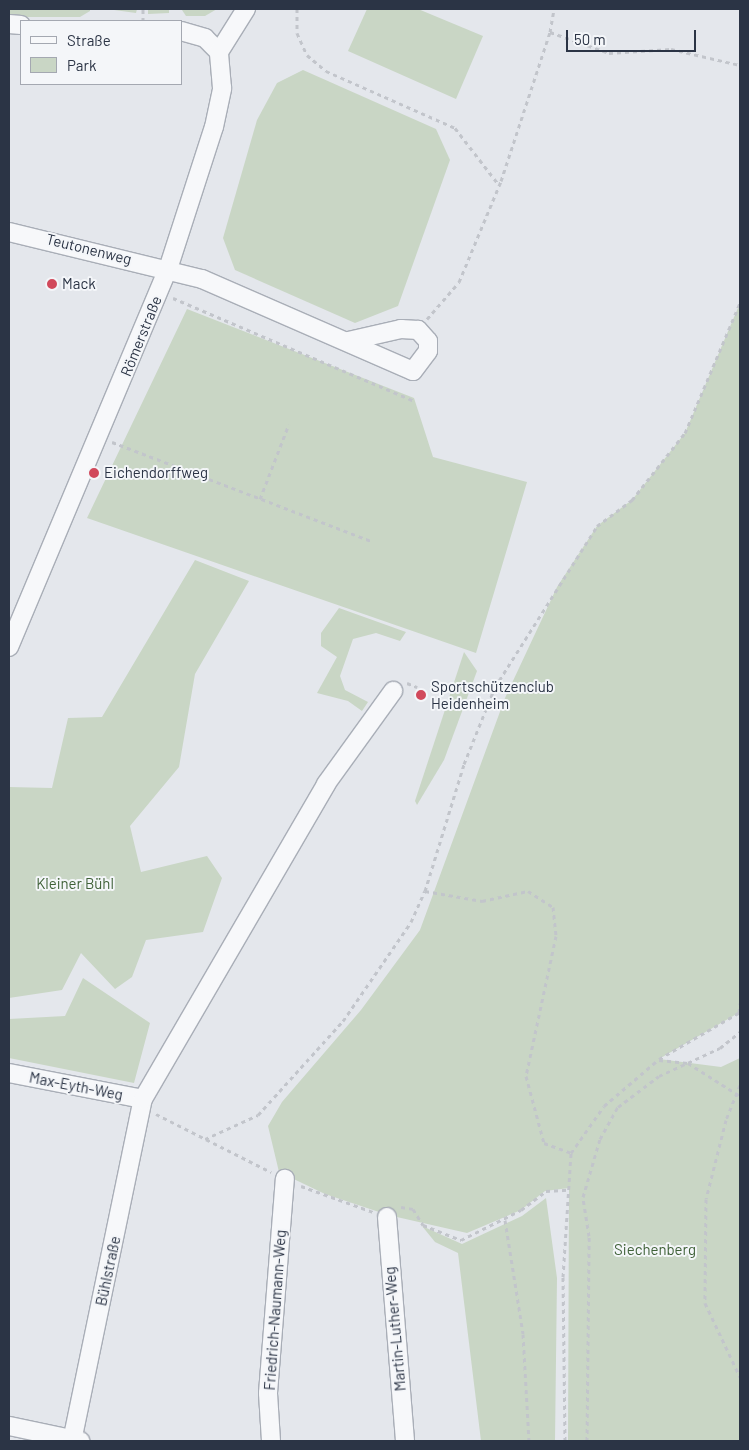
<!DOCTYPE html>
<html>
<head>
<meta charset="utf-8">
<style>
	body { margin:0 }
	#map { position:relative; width:749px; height:1450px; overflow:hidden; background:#e4e7ec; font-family:Barlow,sans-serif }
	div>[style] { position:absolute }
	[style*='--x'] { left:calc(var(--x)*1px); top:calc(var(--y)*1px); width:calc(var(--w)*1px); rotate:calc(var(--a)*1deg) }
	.green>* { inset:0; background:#c9d6c5 }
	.path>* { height:3px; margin-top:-1.5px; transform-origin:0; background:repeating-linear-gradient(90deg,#c2c5cb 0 4px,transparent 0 8px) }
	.roads { filter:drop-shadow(1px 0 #a9aeb7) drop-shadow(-1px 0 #a9aeb7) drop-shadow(0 1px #a9aeb7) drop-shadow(0 -1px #a9aeb7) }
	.minor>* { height:18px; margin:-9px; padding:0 9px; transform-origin:9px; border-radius:9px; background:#f7f8fa }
	.dots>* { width:14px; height:14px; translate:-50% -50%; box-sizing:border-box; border:2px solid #f4f6f9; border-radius:50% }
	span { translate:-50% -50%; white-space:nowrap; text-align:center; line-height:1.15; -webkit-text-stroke:4px #f4f6f9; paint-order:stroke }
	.street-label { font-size:15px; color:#2b3445 }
	.poi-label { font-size:15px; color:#2b3445 }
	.left { translate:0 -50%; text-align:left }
	.park-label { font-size:15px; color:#3f6138 }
	.frame { position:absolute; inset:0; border:10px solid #2b3445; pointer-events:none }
	.legend { position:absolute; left:20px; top:20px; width:162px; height:65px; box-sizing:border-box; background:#f4f6f9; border:1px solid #a4a8b1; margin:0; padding:6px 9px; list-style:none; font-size:15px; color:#2b3445 }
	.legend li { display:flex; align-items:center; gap:10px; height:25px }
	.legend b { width:25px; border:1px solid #a4a8b1 }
	.scale { position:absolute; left:566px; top:30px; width:130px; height:22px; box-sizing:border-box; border:2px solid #2b3445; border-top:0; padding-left:6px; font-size:15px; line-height:18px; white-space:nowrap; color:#2b3445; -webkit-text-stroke:4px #f4f6f9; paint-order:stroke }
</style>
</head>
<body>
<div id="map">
	<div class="green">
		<div style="clip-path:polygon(9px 9px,90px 9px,90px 11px,80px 17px,28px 17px,9px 15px)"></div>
		<div style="clip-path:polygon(107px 9px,137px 9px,136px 13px)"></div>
		<div style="clip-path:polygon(148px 9px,169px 9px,169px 13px,148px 14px)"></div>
		<div style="clip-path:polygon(217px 9px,205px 16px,186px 16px,182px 10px)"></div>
		<div style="clip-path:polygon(367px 9px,418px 9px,483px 36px,456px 99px,348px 51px)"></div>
		<div style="clip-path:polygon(303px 70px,436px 129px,450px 160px,398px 306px,355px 323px,235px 270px,223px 238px,257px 120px,277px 83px)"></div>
		<div style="clip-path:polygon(740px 303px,740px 1012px,659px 1059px,721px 1067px,740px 1058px,740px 1441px,568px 1441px,569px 1188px,545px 1191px,521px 1210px,467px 1233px,388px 1215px,325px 1194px,279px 1172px,268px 1126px,282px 1102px,361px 1010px,420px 930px,505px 698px,557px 587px,597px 526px,632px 500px,685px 433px)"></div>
		<div style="clip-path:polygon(187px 309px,414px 398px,433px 457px,527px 482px,476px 653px,87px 518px)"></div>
		<div style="clip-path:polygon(195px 560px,249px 581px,195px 674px,179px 767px,130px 826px,141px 872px,207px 856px,222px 878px,203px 932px,146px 940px,132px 977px,115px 989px,81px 953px,62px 990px,9px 998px,9px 787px,52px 788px,68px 718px,102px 717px)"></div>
		<div style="clip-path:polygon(339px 608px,406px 632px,400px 641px,376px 633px,353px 639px,340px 676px,345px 690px,368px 702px,362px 711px,348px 701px,317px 693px,337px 657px,321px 646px,321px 633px)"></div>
		<div style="clip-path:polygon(464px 652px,477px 671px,444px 760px,417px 805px,415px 801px)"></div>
		<div style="clip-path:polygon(83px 978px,150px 1023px,134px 1083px,9px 1058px,9px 1019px,65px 1016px)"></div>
		<div style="clip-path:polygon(546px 1198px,557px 1278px,555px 1441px,481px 1441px,458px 1253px,435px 1242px,422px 1226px,462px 1244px,522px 1216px)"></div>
	</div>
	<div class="path">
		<div style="--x:297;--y:9;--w:24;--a:90"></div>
		<div style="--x:297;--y:33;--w:24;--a:66"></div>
		<div style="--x:307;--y:55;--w:25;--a:40"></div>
		<div style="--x:326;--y:71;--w:141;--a:23.8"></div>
		<div style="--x:455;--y:128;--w:72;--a:52.3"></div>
		<div style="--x:143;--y:21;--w:12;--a:-90"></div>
		<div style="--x:550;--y:32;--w:23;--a:-80"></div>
		<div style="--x:173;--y:298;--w:262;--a:23.1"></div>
		<div style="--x:427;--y:319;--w:49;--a:-49.1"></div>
		<div style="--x:459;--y:282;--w:109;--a:-67.4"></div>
		<div style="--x:501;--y:181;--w:157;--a:-71.8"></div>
		<div style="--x:550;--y:32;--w:63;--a:19.6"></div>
		<div style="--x:609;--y:53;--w:62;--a:-3.7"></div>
		<div style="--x:671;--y:49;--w:71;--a:13.1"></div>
		<div style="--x:112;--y:442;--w:277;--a:20.9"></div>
		<div style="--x:260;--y:499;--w:80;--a:-68.9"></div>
		<div style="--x:407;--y:683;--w:11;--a:22"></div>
		<div style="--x:425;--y:891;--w:58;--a:10"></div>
		<div style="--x:482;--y:901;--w:47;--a:-12.3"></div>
		<div style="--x:528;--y:891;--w:30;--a:33"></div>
		<div style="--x:553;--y:907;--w:29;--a:84"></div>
		<div style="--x:556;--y:936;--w:143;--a:102.1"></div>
		<div style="--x:526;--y:1076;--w:69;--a:75"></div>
		<div style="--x:544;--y:1143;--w:29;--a:20"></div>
		<div style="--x:739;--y:1013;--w:10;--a:-84"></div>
		<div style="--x:659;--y:1060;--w:29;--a:6"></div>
		<div style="--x:688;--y:1063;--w:62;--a:32.4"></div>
		<div style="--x:740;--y:1085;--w:38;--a:112"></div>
		<div style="--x:726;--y:1120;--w:81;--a:104.2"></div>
		<div style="--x:706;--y:1199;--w:104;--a:90.6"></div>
		<div style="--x:705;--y:1303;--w:82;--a:64.7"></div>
		<div style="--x:156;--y:1114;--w:129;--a:26.8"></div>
		<div style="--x:205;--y:1139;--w:58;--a:-24.4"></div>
		<div style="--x:258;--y:1115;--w:127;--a:-47.9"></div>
		<div style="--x:343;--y:1021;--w:120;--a:-55.5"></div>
		<div style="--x:411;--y:922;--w:34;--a:-66"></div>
		<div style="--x:425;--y:891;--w:133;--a:-72.9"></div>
		<div style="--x:464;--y:764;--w:83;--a:-68.1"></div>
		<div style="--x:495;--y:687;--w:191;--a:-57.6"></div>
		<div style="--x:597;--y:526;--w:44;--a:-36.6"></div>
		<div style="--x:632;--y:500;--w:85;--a:-51.7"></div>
		<div style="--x:685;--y:433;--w:141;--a:-67.1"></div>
		<div style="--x:301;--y:1186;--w:77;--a:19.9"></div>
		<div style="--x:401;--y:1207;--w:12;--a:9"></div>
		<div style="--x:413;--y:1209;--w:19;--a:58"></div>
		<div style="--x:423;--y:1225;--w:41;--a:21.5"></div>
		<div style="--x:461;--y:1240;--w:67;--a:-26.6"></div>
		<div style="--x:521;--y:1210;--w:31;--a:-37"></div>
		<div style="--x:546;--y:1191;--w:22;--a:-3"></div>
		<div style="--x:505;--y:1220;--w:115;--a:81"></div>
		<div style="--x:523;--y:1334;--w:107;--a:86.8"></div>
		<div style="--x:565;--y:1441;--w:164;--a:-90.7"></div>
		<div style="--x:563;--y:1277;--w:124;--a:-86.3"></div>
		<div style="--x:571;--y:1153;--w:57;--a:-54.9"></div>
		<div style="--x:604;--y:1106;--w:72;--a:-40.5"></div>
		<div style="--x:659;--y:1059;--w:94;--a:-30.1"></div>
		<div style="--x:587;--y:1441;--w:205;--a:-89.4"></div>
		<div style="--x:589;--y:1236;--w:39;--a:-99"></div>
		<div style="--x:583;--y:1197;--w:60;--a:-73.7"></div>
		<div style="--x:600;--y:1139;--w:37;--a:-61"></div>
		<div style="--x:618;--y:1107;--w:51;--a:-37.1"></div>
		<div style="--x:659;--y:1076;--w:67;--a:-24.7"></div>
		<div style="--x:720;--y:1048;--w:26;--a:-39"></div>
	</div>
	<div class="roads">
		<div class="minor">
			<div style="--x:9;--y:24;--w:12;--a:5"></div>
			<div style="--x:181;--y:31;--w:25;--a:16"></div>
			<div style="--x:205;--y:38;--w:20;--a:45"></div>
			<div style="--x:9;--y:232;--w:199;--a:13.7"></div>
			<div style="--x:202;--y:279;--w:230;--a:23.6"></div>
			<div style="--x:413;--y:371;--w:25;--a:-53"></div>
			<div style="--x:428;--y:351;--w:10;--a:-90"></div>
			<div style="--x:428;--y:341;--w:15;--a:-132"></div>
			<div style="--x:418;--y:330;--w:17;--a:-177"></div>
			<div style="--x:401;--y:329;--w:54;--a:167.2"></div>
			<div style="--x:9;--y:647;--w:410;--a:-67.2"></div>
			<div style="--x:168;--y:269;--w:149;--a:-72.1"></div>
			<div style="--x:214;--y:127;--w:40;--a:-78"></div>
			<div style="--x:222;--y:88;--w:36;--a:-95"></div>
			<div style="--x:219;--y:52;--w:51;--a:-57.9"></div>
			<div style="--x:9;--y:1073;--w:136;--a:11"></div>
			<div style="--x:387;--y:1217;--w:225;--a:85.4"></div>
			<div style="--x:9;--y:1426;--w:73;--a:11.9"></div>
			<div style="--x:72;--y:1441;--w:349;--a:-78.3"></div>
			<div style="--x:143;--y:1099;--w:364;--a:-59.8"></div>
			<div style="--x:326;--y:784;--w:115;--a:-54.2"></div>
			<div style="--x:271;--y:1441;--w:48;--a:-93.6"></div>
			<div style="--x:268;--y:1393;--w:215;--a:-85.5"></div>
		</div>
	</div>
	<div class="dots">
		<div style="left:52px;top:284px;background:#d1495b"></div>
		<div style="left:94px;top:473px;background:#d1495b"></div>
		<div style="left:421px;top:695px;background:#d1495b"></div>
	</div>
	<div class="street-label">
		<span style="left:89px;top:249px;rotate:14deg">Teutonenweg</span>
		<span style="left:141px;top:336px;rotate:-68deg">Römerstraße</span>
		<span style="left:76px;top:1086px;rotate:11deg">Max-Eyth-Weg</span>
		<span style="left:108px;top:1271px;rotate:-78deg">Bühlstraße</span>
		<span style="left:275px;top:1310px;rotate:-86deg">Friedrich-Naumann-Weg</span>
		<span style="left:395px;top:1329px;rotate:-95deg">Martin-Luther-Weg</span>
	</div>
	<div class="poi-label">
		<span class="left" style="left:62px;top:284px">Mack</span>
		<span class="left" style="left:104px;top:473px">Eichendorffweg</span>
		<span class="left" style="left:431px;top:695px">Sportschützenclub<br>Heidenheim</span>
	</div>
	<div class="park-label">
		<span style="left:75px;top:884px">Kleiner Bühl</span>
		<span style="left:655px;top:1250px">Siechenberg</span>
	</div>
	<div class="frame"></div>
	<ul class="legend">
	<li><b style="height:6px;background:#f7f8fa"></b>Straße</li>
	<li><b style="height:14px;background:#c9d6c5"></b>Park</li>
	</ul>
	<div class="scale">50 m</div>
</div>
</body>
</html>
